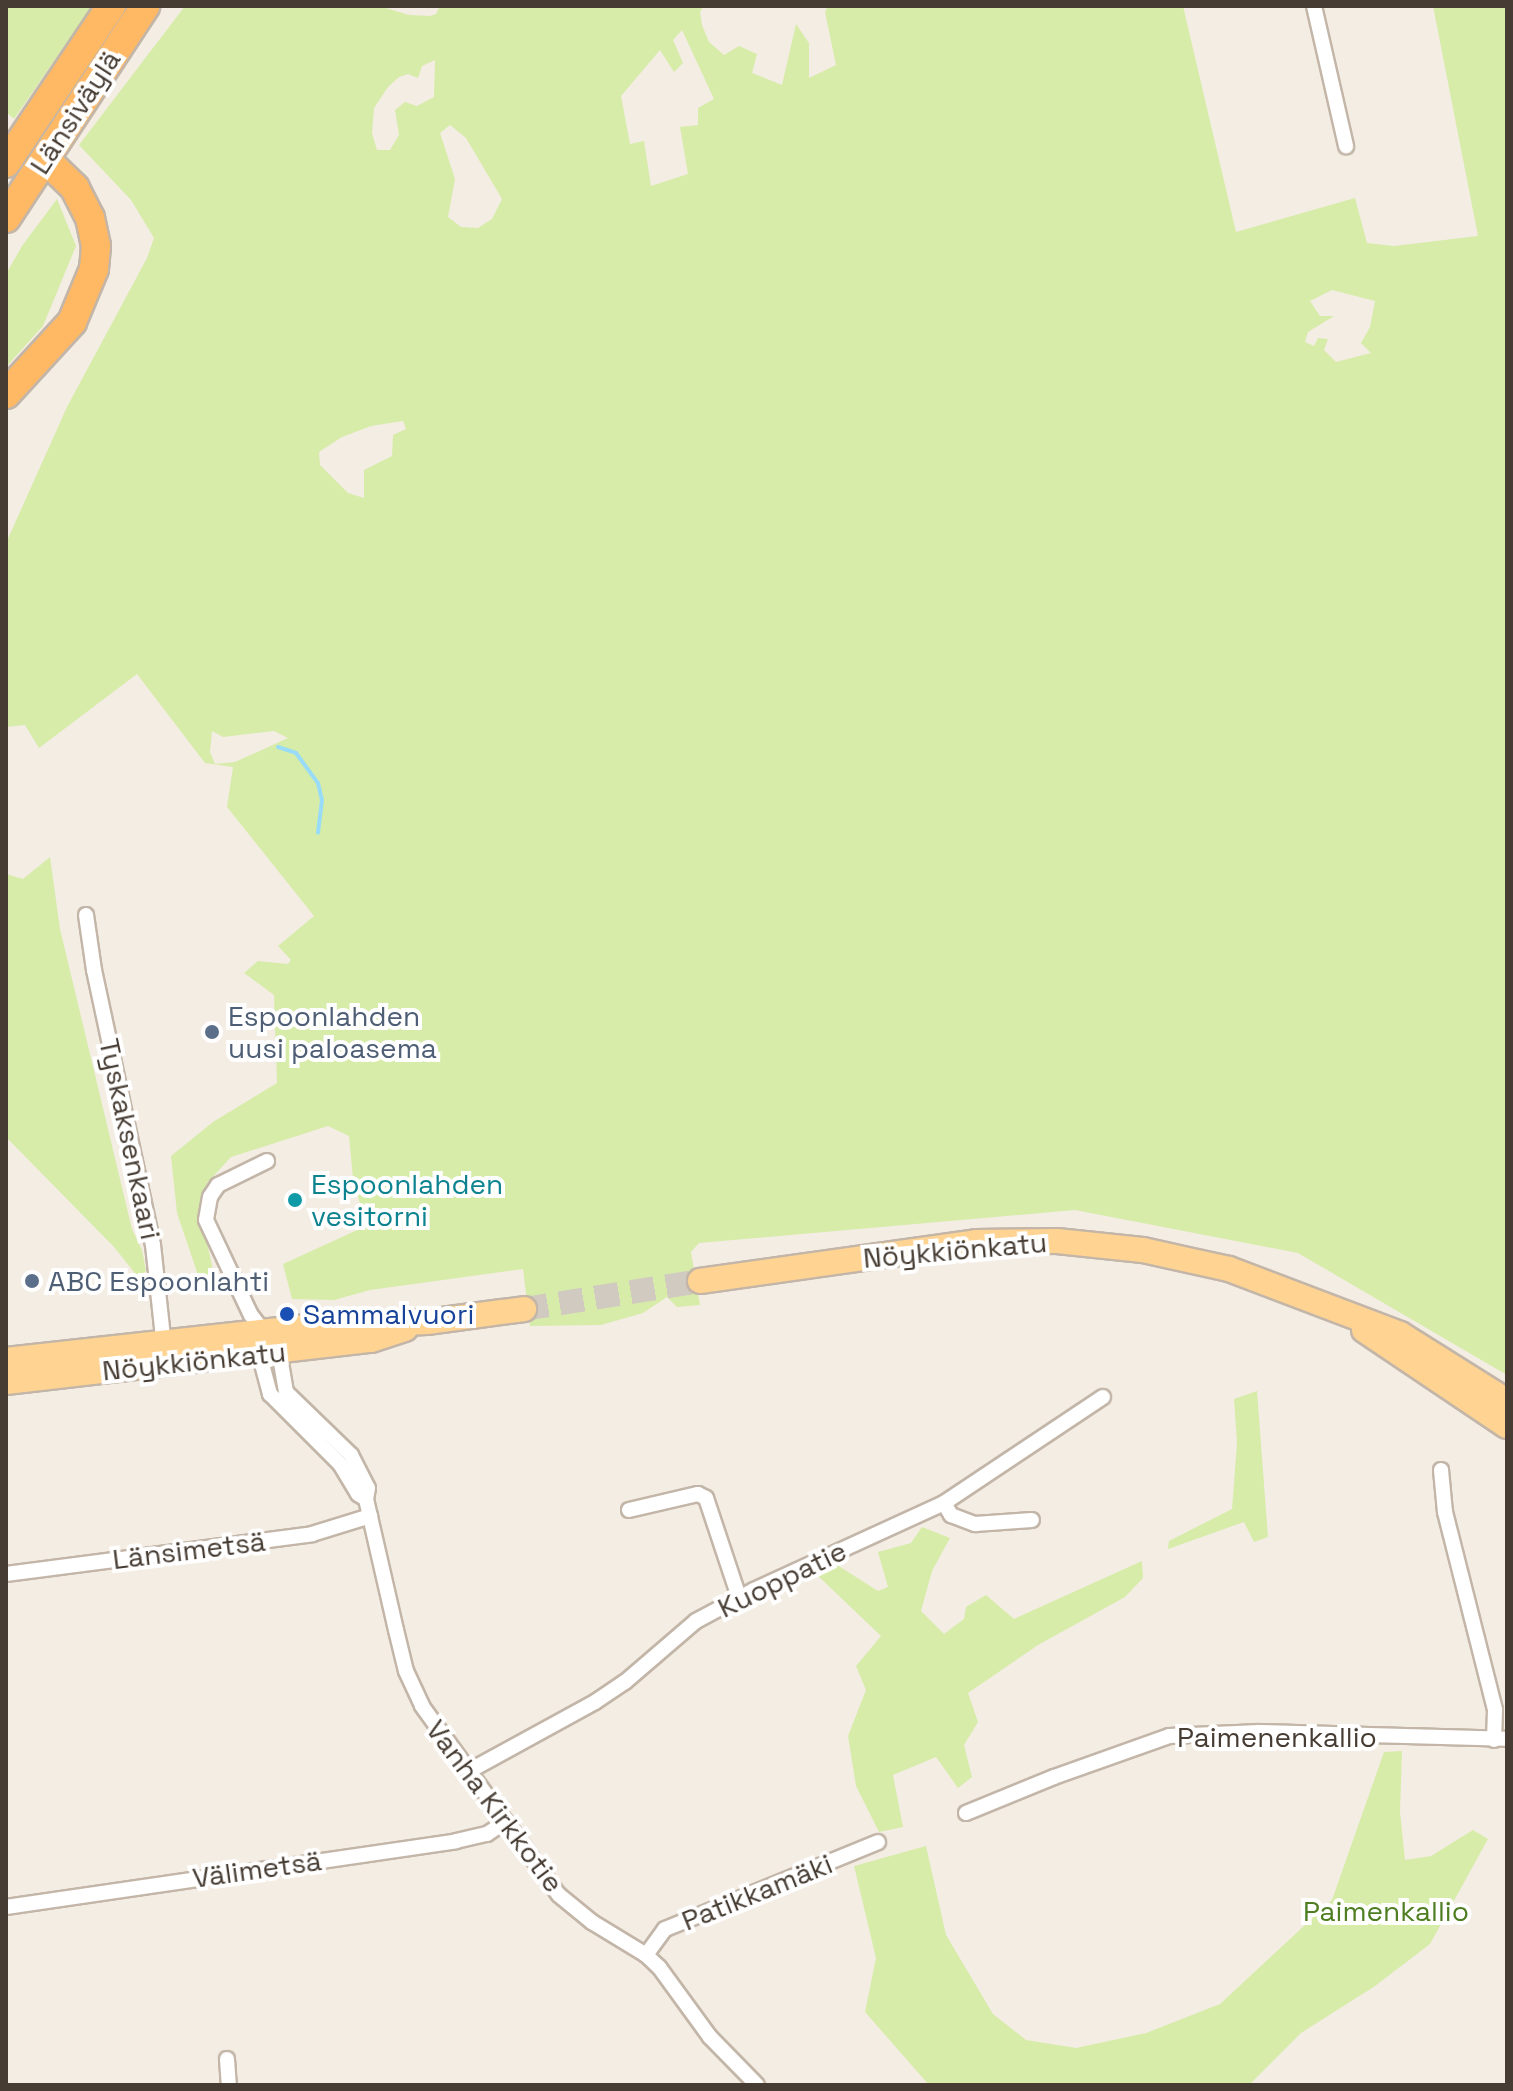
<!DOCTYPE html>
<html>
<head>
<meta charset="utf-8">
<style>
	body { margin:0 }
	#map { position:relative; width:1513px; height:2091px; overflow:hidden; background:#f4ede4; font-family:"Space Grotesk",sans-serif }
	div>[style] { position:absolute }
	[style*='--x'] { left:calc(var(--x)*1px); top:calc(var(--y)*1px); width:calc(var(--w)*1px); rotate:calc(var(--a)*1deg) }
	.green>* { inset:0; background:#d6eca8 }
	.stream>* { height:4px; margin:-2px; padding:0 2px; transform-origin:2px; border-radius:2px; background:#99dcf7 }
	.primary-tunnel>* { height:24px; margin-top:-12px; transform-origin:0; background:repeating-linear-gradient(90deg,#d1cac1 0 24px,transparent 0 36px) }
	.roads { filter:drop-shadow(2px 0 #c3b6a8) drop-shadow(-2px 0 #c3b6a8) drop-shadow(0 2px #c3b6a8) drop-shadow(0 -2px #c3b6a8) }
	.minor>* { height:14px; margin:-7px; padding:0 7px; transform-origin:7px; border-radius:7px; background:#fff }
	.primary>* { height:24px; margin:-12px; padding:0 12px; transform-origin:12px; border-radius:12px; background:#ffd391 }
	.motorway>* { height:28px; margin:-14px; padding:0 14px; transform-origin:14px; border-radius:14px; background:#ffb863 }
	.dots>* { width:22px; height:22px; translate:-50% -50%; box-sizing:border-box; border:4px solid #fff; border-radius:50% }
	span { translate:-50% -50%; white-space:nowrap; text-align:center; line-height:1.15; -webkit-text-stroke:8px #fff; paint-order:stroke }
	.street-label { font-size:28px; color:#463c33 }
	.service-label { font-size:28px; color:#4e5e75 }
	.left { translate:0 -50%; text-align:left }
	.culture-label { font-size:28px; color:#0d838f }
	.transit-label { font-size:28px; color:#164399 }
	.park-label { font-size:28px; color:#4f7d21 }
	.frame { position:absolute; inset:0; border:8px solid #463c33; pointer-events:none }
</style>
</head>
<body>
<div id="map">
	<div class="green">
		<div style="clip-path:polygon(6px 6px,92px 6px,14px 119px,6px 112px)"></div>
		<div style="clip-path:polygon(evenodd,185px 6px,379px 6px,409px 15px,430px 16px,436px 14px,440px 6px,704px 6px,700px 12px,702px 25px,709px 42px,724px 55px,739px 46px,757px 54px,752px 73px,782px 85px,796px 24px,809px 43px,809px 78px,836px 65px,825px 12px,828px 6px,1183px 6px,1236px 232px,1355px 198px,1367px 243px,1394px 246px,1478px 236px,1433px 6px,1507px 6px,1507px 1375px,1298px 1253px,1075px 1210px,699px 1243px,691px 1252px,700px 1305px,677px 1307px,667px 1297px,643px 1313px,601px 1325px,530px 1326px,523px 1269px,370px 1290px,334px 1300px,292px 1299px,283px 1264px,366px 1226px,353px 1178px,349px 1136px,328px 1126px,231px 1157px,207px 1183px,201px 1214px,214px 1275px,201px 1284px,177px 1213px,171px 1156px,213px 1122px,277px 1083px,274px 995px,244px 973px,258px 961px,288px 964px,291px 960px,278px 946px,314px 916px,227px 807px,233px 767px,205px 763px,137px 674px,39px 748px,25px 725px,6px 727px,6px 543px,67px 407px,147px 258px,154px 238px,131px 200px,79px 145px,185px 6px,682px 30px,714px 99px,698px 108px,698px 125px,680px 127px,688px 174px,651px 186px,644px 141px,630px 144px,621px 96px,660px 50px,674px 72px,683px 63px,673px 40px,682px 30px,185px 6px,435px 60px,434px 97px,417px 106px,405px 102px,395px 110px,399px 135px,390px 150px,377px 150px,372px 133px,374px 108px,388px 87px,399px 77px,408px 74px,418px 78px,422px 66px,435px 60px,185px 6px,450px 125px,466px 138px,502px 199px,492px 219px,478px 228px,461px 227px,448px 217px,455px 179px,440px 133px,450px 125px,185px 6px,1332px 290px,1375px 301px,1370px 327px,1361px 343px,1371px 353px,1336px 362px,1324px 350px,1328px 339px,1318px 338px,1314px 346px,1305px 342px,1308px 332px,1334px 316px,1320px 316px,1310px 301px,1332px 290px,185px 6px,403px 421px,406px 429px,393px 435px,392px 456px,364px 470px,364px 498px,348px 493px,320px 465px,319px 452px,342px 437px,371px 426px,403px 421px,185px 6px,212px 731px,223px 737px,274px 731px,288px 738px,235px 762px,215px 764px,210px 752px,212px 731px)"></div>
		<div style="clip-path:polygon(57px 199px,76px 246px,43px 326px,6px 367px,6px 274px,22px 246px)"></div>
		<div style="clip-path:polygon(50px 857px,60px 929px,132px 1229px,142px 1250px,146px 1271px,138px 1277px,114px 1247px,6px 1137px,6px 874px,23px 879px)"></div>
		<div style="clip-path:polygon(1257px 1391px,1268px 1537px,1254px 1542px,1244px 1522px,1168px 1549px,1169px 1541px,1232px 1509px,1237px 1443px,1234px 1399px)"></div>
		<div style="clip-path:polygon(922px 1527px,950px 1538px,932px 1571px,921px 1611px,944px 1634px,964px 1619px,966px 1607px,986px 1595px,1014px 1619px,1142px 1561px,1143px 1578px,1125px 1597px,1038px 1645px,968px 1693px,978px 1722px,964px 1745px,972px 1777px,958px 1788px,936px 1757px,893px 1775px,903px 1827px,879px 1832px,856px 1786px,848px 1736px,866px 1690px,856px 1666px,881px 1636px,815px 1573px,834px 1563px,878px 1591px,888px 1587px,878px 1552px,911px 1543px)"></div>
		<div style="clip-path:polygon(1402px 1751px,1400px 1812px,1405px 1860px,1431px 1856px,1473px 1830px,1488px 1839px,1430px 1944px,1375px 1986px,1301px 2033px,1249px 2085px,929px 2085px,865px 2012px,876px 1958px,854px 1866px,926px 1846px,946px 1935px,993px 2014px,1026px 2040px,1076px 2048px,1146px 2033px,1220px 2004px,1332px 1900px,1384px 1752px)"></div>
	</div>
	<div class="stream">
		<div style="--x:278;--y:747;--w:19;--a:18"></div>
		<div style="--x:296;--y:753;--w:37;--a:54"></div>
		<div style="--x:318;--y:783;--w:17;--a:77"></div>
		<div style="--x:322;--y:800;--w:33;--a:97"></div>
	</div>
	<div class="primary-tunnel">
		<div style="--x:524;--y:1309;--w:178;--a:-9"></div>
	</div>
	<div class="roads">
		<div class="minor">
			<div style="--x:1314;--y:6;--w:144;--a:77.1"></div>
			<div style="--x:86;--y:915;--w:56;--a:81.7"></div>
			<div style="--x:94;--y:970;--w:281;--a:77.9"></div>
			<div style="--x:153;--y:1245;--w:103;--a:83.8"></div>
			<div style="--x:267;--y:1161;--w:55;--a:153.9"></div>
			<div style="--x:218;--y:1185;--w:14;--a:124"></div>
			<div style="--x:210;--y:1197;--w:23;--a:100"></div>
			<div style="--x:206;--y:1220;--w:105;--a:64.7"></div>
			<div style="--x:251;--y:1315;--w:46;--a:52.1"></div>
			<div style="--x:279;--y:1351;--w:42;--a:80.3"></div>
			<div style="--x:286;--y:1392;--w:91;--a:44.1"></div>
			<div style="--x:351;--y:1455;--w:37;--a:63"></div>
			<div style="--x:368;--y:1488;--w:11;--a:100"></div>
			<div style="--x:366;--y:1499;--w:134;--a:77.1"></div>
			<div style="--x:396;--y:1630;--w:42;--a:76.3"></div>
			<div style="--x:406;--y:1671;--w:38;--a:65"></div>
			<div style="--x:422;--y:1706;--w:233;--a:54.1"></div>
			<div style="--x:559;--y:1895;--w:43;--a:39.3"></div>
			<div style="--x:592;--y:1922;--w:63;--a:31.4"></div>
			<div style="--x:646;--y:1955;--w:18;--a:43"></div>
			<div style="--x:659;--y:1967;--w:87;--a:53.9"></div>
			<div style="--x:710;--y:2037;--w:67;--a:45.6"></div>
			<div style="--x:258;--y:1349;--w:47;--a:75.1"></div>
			<div style="--x:270;--y:1394;--w:99;--a:45"></div>
			<div style="--x:340;--y:1464;--w:35;--a:59"></div>
			<div style="--x:358;--y:1494;--w:9;--a:32"></div>
			<div style="--x:1441;--y:1470;--w:42;--a:84.6"></div>
			<div style="--x:1445;--y:1512;--w:204;--a:75.8"></div>
			<div style="--x:1495;--y:1710;--w:30;--a:92"></div>
			<div style="--x:944;--y:1503;--w:14;--a:60"></div>
			<div style="--x:951;--y:1515;--w:26;--a:21"></div>
			<div style="--x:975;--y:1524;--w:57;--a:-4"></div>
			<div style="--x:629;--y:1510;--w:71;--a:-13.1"></div>
			<div style="--x:698;--y:1494;--w:9;--a:27"></div>
			<div style="--x:706;--y:1498;--w:104;--a:71.6"></div>
			<div style="--x:6;--y:1574;--w:309;--a:-7.4"></div>
			<div style="--x:312;--y:1534;--w:61;--a:-17.2"></div>
			<div style="--x:469;--y:1771;--w:144;--a:-28.7"></div>
			<div style="--x:595;--y:1702;--w:36;--a:-34"></div>
			<div style="--x:625;--y:1682;--w:94;--a:-40.7"></div>
			<div style="--x:696;--y:1621;--w:66;--a:-28.1"></div>
			<div style="--x:754;--y:1590;--w:209;--a:-24.6"></div>
			<div style="--x:944;--y:1503;--w:191;--a:-33.7"></div>
			<div style="--x:966;--y:1813;--w:95;--a:-22.2"></div>
			<div style="--x:1054;--y:1777;--w:122;--a:-19.6"></div>
			<div style="--x:1169;--y:1736;--w:90;--a:-2.5"></div>
			<div style="--x:1259;--y:1732;--w:248;--a:1.6"></div>
			<div style="--x:6;--y:1907;--w:455;--a:-8.3"></div>
			<div style="--x:456;--y:1841;--w:32;--a:-13"></div>
			<div style="--x:487;--y:1834;--w:22;--a:-34"></div>
			<div style="--x:646;--y:1955;--w:32;--a:-54"></div>
			<div style="--x:665;--y:1929;--w:230;--a:-22.2"></div>
			<div style="--x:227;--y:2059;--w:26;--a:86"></div>
		</div>
		<div class="primary">
			<div style="--x:700;--y:1281;--w:279;--a:-8"></div>
			<div style="--x:976;--y:1242;--w:81;--a:-0.7"></div>
			<div style="--x:1057;--y:1241;--w:86;--a:6"></div>
			<div style="--x:1143;--y:1250;--w:88;--a:12.5"></div>
			<div style="--x:1229;--y:1269;--w:183;--a:20.8"></div>
			<div style="--x:1400;--y:1334;--w:126;--a:32.1"></div>
			<div style="--x:1364;--y:1330;--w:172;--a:33.9"></div>
			<div style="--x:6;--y:1360;--w:302;--a:-6.3"></div>
			<div style="--x:306;--y:1327;--w:121;--a:-2.4"></div>
			<div style="--x:427;--y:1322;--w:98;--a:-7.6"></div>
			<div style="--x:6;--y:1382;--w:367;--a:-6.6"></div>
			<div style="--x:371;--y:1340;--w:36;--a:-18"></div>
		</div>
		<div class="motorway">
			<div style="--x:6;--y:163;--w:189;--a:-56.2"></div>
			<div style="--x:6;--y:218;--w:254;--a:-56.7"></div>
			<div style="--x:6;--y:394;--w:98;--a:-47.5"></div>
			<div style="--x:72;--y:322;--w:57;--a:-67.5"></div>
			<div style="--x:94;--y:269;--w:23;--a:-85"></div>
			<div style="--x:96;--y:246;--w:29;--a:-102"></div>
			<div style="--x:90;--y:218;--w:34;--a:-117"></div>
			<div style="--x:75;--y:188;--w:28;--a:-136"></div>
		</div>
	</div>
	<div class="dots">
		<div style="left:212px;top:1032px;background:#5c6f8a"></div>
		<div style="left:295px;top:1200px;background:#0f9aa8"></div>
		<div style="left:32px;top:1281px;background:#5c6f8a"></div>
		<div style="left:287px;top:1314px;background:#1a4fb4"></div>
	</div>
	<div class="street-label">
		<span style="left:75px;top:112px;rotate:-57deg">Länsiväylä</span>
		<span style="left:130px;top:1139px;rotate:78deg">Tyskaksenkaari</span>
		<span style="left:955px;top:1250px;rotate:-5deg">Nöykkiönkatu</span>
		<span style="left:194px;top:1361px;rotate:-6deg">Nöykkiönkatu</span>
		<span style="left:189px;top:1550px;rotate:-7deg">Länsimetsä</span>
		<span style="left:782px;top:1579px;rotate:-26deg">Kuoppatie</span>
		<span style="left:1277px;top:1737px">Paimenenkallio</span>
		<span style="left:495px;top:1806px;rotate:53deg">Vanha Kirkkotie</span>
		<span style="left:257px;top:1869px;rotate:-8deg">Välimetsä</span>
		<span style="left:757px;top:1892px;rotate:-22deg">Patikkamäki</span>
	</div>
	<div class="service-label">
		<span class="left" style="left:228px;top:1032px">Espoonlahden<br>uusi paloasema</span>
		<span class="left" style="left:48px;top:1281px">ABC Espoonlahti</span>
	</div>
	<div class="culture-label">
		<span class="left" style="left:311px;top:1200px">Espoonlahden<br>vesitorni</span>
	</div>
	<div class="transit-label">
		<span class="left" style="left:303px;top:1314px">Sammalvuori</span>
	</div>
	<div class="park-label">
		<span style="left:1386px;top:1911px">Paimenkallio</span>
	</div>
	<div class="frame"></div>
</div>
</body>
</html>
